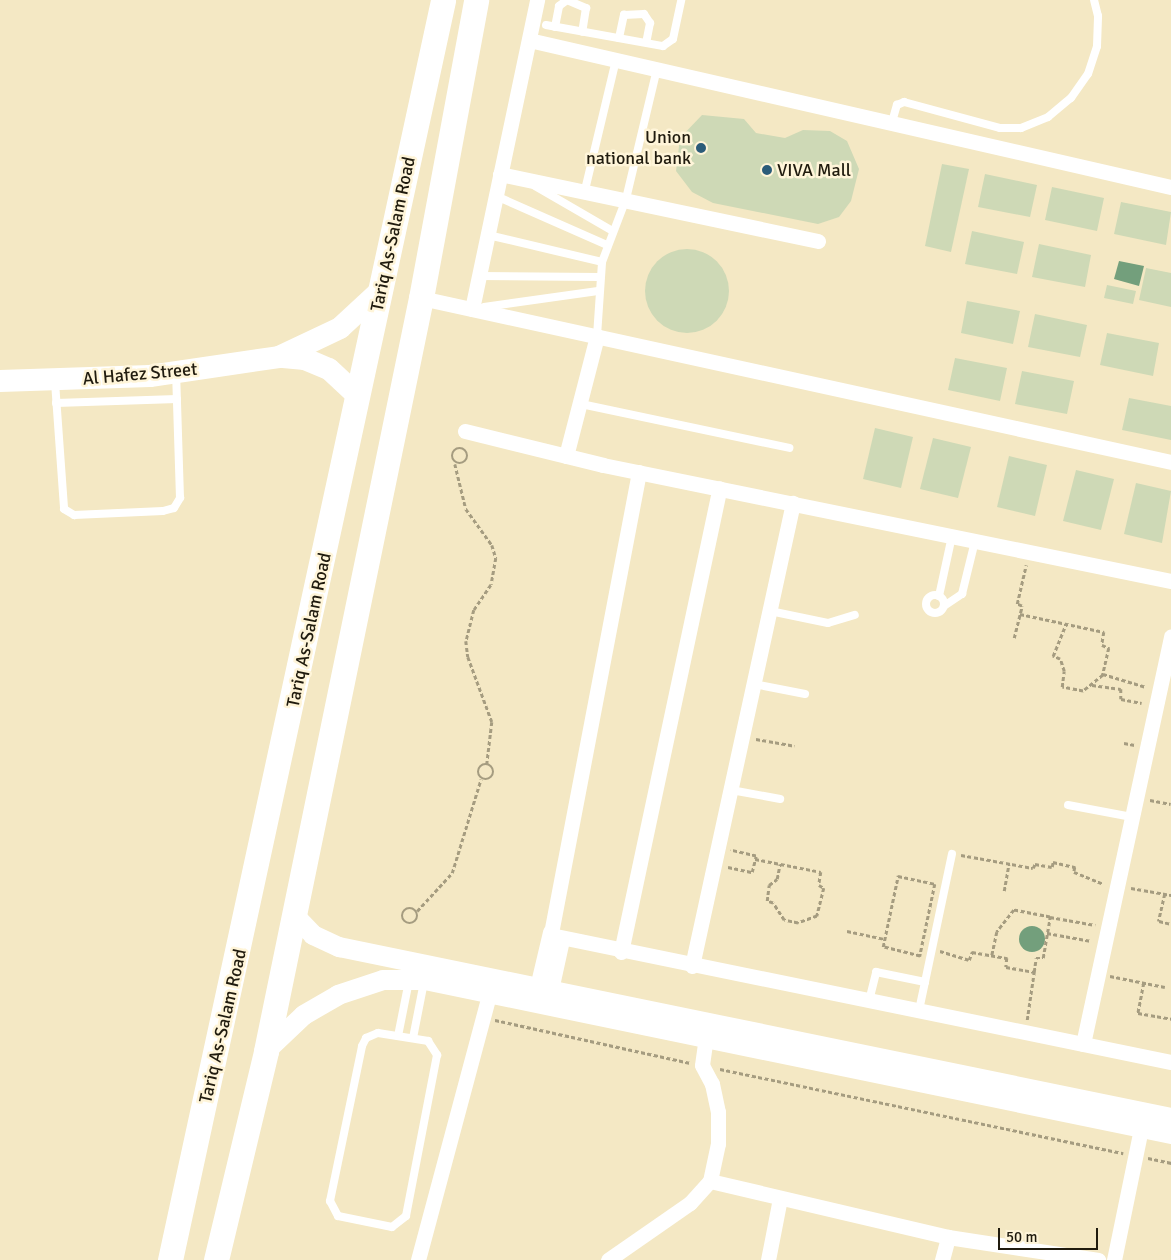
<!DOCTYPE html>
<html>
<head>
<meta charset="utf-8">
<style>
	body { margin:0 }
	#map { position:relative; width:1171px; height:1260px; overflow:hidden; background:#f4e8c4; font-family:Signika,sans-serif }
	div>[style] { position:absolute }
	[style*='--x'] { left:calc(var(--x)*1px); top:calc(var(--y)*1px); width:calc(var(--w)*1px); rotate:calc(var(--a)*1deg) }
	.water>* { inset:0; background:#739f7c }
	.round { border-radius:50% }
	.building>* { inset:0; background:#ced9b6 }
	.path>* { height:2.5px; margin-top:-1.25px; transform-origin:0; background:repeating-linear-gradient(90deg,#a59c80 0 4px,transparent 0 6.5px) }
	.path>.ring { margin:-1.25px; padding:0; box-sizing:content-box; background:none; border:2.5px solid #a59c80; border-radius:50% }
	.service>* { height:8px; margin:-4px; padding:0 4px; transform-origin:4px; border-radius:4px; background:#fff }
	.service>.ring { margin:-4px; padding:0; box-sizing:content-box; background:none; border:8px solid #fff; border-radius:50% }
	.minor>* { height:15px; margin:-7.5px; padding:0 7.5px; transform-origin:7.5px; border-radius:7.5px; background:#fff }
	.tertiary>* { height:20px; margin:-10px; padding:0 10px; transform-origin:10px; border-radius:10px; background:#fff }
	.secondary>* { height:22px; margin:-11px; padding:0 11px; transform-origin:11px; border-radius:11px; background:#fff }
	.primary>* { height:25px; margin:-12.5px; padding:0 12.5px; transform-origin:12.5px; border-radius:12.5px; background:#fff }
	.dots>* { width:14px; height:14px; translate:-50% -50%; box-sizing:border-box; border:2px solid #fff5d9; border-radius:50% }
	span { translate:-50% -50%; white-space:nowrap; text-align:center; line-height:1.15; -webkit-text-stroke:5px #fff5d9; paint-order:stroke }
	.poi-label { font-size:18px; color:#201b0e }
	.right { translate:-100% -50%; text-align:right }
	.left { translate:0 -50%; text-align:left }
	.street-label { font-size:18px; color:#201b0e }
	.scale { position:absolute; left:998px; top:1228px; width:100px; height:22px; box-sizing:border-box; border:2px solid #201b0e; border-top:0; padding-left:6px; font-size:15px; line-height:18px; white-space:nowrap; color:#201b0e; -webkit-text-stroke:4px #fff5d9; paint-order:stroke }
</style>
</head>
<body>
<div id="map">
	<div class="water">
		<div style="clip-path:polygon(1119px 261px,1144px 266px,1139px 286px,1114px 279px)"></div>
		<div class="round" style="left:1019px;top:926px;width:26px;height:26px"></div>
	</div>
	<div class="building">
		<div style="clip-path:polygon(702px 115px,744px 119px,756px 133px,785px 138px,803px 130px,830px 131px,847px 141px,859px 169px,851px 201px,839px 217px,818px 224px,713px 203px,692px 192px,676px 171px,680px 138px)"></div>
		<div style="clip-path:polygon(942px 164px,969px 169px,951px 252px,925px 246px)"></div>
		<div style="clip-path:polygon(985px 174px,1037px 185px,1030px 217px,978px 207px)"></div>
		<div style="clip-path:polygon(1052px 187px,1104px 198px,1097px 231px,1045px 220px)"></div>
		<div style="clip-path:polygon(1121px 202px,1171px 212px,1166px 245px,1114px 234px)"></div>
		<div style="clip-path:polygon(972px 231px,1024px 242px,1017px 274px,965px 264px)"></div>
		<div style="clip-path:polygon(1039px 244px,1091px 255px,1085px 287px,1032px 277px)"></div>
		<div class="round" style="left:645px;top:249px;width:84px;height:84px"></div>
		<div style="clip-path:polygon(1146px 268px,1171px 273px,1171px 307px,1139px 300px)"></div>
		<div style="clip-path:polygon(1107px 285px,1136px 291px,1133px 304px,1104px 298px)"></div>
		<div style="clip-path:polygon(967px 301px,1020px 311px,1013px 344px,961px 333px)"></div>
		<div style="clip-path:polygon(1035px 314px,1087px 325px,1080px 357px,1028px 347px)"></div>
		<div style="clip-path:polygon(1107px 333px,1159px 343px,1153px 376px,1100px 365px)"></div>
		<div style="clip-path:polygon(955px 358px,1007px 368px,1000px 401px,948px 390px)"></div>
		<div style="clip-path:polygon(1022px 371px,1074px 381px,1067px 414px,1015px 404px)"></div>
		<div style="clip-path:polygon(1129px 398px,1171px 406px,1171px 440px,1122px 430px)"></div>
		<div style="clip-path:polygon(875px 428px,913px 437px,901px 488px,863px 479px)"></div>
		<div style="clip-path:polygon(933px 438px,971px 447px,958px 498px,920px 489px)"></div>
		<div style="clip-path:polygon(1009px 456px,1047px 465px,1035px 516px,997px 507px)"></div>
		<div style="clip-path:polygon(1076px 470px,1114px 479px,1101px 530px,1063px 521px)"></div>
		<div style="clip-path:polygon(1136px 483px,1171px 491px,1162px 543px,1124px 534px)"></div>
	</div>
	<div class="path">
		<div class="ring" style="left:452px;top:448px;width:13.5px;height:13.5px"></div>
		<div style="--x:455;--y:464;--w:46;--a:76.3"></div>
		<div style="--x:466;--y:509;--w:44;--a:54.2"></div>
		<div style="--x:492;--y:545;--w:14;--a:73"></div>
		<div style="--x:496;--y:558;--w:27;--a:100"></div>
		<div style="--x:491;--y:585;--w:30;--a:124"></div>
		<div style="--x:474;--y:610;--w:32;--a:104"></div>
		<div style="--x:466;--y:641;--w:16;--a:83"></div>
		<div style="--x:468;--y:657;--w:69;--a:69.7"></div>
		<div style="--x:492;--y:722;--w:42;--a:96.8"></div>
		<div style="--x:1020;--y:614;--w:86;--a:12.1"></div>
		<div style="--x:1104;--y:632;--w:13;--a:99"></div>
		<div style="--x:1102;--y:645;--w:8;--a:23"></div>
		<div style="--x:1109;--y:648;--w:28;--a:103"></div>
		<div style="--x:1103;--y:675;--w:26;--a:141"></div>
		<div style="--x:1083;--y:691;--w:21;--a:-169"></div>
		<div style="--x:1062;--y:687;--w:16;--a:-83"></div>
		<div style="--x:1064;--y:671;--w:13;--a:-108"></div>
		<div style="--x:1060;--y:659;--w:8;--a:-157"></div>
		<div style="--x:1053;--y:656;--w:35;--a:-68"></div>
		<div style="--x:1014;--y:638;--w:33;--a:-76"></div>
		<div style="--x:1022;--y:606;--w:5;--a:-158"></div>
		<div style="--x:1017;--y:604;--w:40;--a:-77"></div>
		<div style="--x:1103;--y:674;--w:45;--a:16.8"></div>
		<div style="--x:1092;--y:685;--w:29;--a:8"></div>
		<div style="--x:1121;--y:689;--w:10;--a:90"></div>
		<div style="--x:1121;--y:699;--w:21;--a:11"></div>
		<div style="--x:756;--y:739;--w:39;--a:10"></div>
		<div style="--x:1124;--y:743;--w:11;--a:10"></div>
		<div class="ring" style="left:478px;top:764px;width:13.5px;height:13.5px"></div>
		<div style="--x:1150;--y:800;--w:21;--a:11"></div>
		<div style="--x:961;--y:855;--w:73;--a:10.2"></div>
		<div style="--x:1033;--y:868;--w:4;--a:-63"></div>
		<div style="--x:1035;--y:864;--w:17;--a:10"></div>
		<div style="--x:1052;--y:867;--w:5;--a:-79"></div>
		<div style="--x:1053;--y:862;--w:23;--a:13"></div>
		<div style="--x:1075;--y:867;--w:5;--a:101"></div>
		<div style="--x:1074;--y:872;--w:31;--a:22"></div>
		<div style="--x:755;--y:859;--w:67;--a:11.1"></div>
		<div style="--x:821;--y:872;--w:13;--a:99"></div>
		<div style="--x:819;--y:885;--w:6;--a:31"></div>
		<div style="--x:824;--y:888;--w:29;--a:104"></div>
		<div style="--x:817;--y:916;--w:20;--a:160"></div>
		<div style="--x:798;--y:923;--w:14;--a:-168"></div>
		<div style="--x:784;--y:920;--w:20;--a:-123"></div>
		<div style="--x:773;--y:903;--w:6;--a:-162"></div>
		<div style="--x:767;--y:901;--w:16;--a:-83"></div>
		<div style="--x:769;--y:885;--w:10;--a:-37"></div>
		<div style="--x:777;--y:879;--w:15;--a:-79"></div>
		<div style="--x:728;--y:867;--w:25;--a:12"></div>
		<div style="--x:752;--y:872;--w:16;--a:-76"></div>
		<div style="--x:756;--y:856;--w:26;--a:-167"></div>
		<div style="--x:898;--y:876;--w:38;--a:12"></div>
		<div style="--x:935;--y:884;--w:74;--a:101.8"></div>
		<div style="--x:920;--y:956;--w:38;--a:-166"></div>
		<div style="--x:883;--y:947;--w:73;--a:-78.1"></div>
		<div style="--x:1131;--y:888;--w:41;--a:9.9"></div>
		<div style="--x:1004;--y:891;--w:27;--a:-80"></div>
		<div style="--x:1165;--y:894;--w:28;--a:103"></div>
		<div style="--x:1159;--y:921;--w:12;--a:14"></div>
		<div class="ring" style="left:402px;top:908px;width:13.5px;height:13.5px"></div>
		<div style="--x:417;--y:911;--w:52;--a:-47.4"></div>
		<div style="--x:452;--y:873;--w:98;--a:-72.9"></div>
		<div style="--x:1050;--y:917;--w:46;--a:10.1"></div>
		<div style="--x:847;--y:931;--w:38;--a:12"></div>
		<div style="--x:1047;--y:933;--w:45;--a:10.3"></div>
		<div style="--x:940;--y:951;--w:30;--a:17"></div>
		<div style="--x:969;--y:960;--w:9;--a:-69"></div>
		<div style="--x:972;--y:952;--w:36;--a:10"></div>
		<div style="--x:1007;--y:958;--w:9;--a:96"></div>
		<div style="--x:1006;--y:967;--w:28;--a:10"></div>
		<div style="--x:1034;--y:972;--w:14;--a:-82"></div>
		<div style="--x:1036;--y:958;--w:7;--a:0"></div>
		<div style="--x:1043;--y:958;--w:42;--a:-80.3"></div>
		<div style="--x:1050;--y:917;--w:37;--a:-169"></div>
		<div style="--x:1014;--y:910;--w:28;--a:128"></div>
		<div style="--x:997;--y:932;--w:24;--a:102"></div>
		<div style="--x:1110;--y:976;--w:56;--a:11.3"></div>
		<div style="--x:1144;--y:983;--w:31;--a:101"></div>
		<div style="--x:1138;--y:1013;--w:34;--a:10"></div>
		<div style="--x:495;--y:1020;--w:200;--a:12.4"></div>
		<div style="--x:1027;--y:1020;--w:49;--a:-81.7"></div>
		<div style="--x:720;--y:1069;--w:412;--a:11.8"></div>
		<div style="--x:1148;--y:1158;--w:24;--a:12"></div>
	</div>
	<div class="service">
		<div style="--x:546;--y:25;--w:119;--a:10.2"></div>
		<div style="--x:663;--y:46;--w:12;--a:-35"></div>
		<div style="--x:673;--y:39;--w:40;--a:-78"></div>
		<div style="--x:555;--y:27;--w:21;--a:-79"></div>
		<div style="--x:559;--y:6;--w:10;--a:-37"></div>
		<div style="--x:567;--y:0;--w:21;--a:23"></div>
		<div style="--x:586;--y:8;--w:24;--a:99"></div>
		<div style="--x:619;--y:38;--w:24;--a:-78"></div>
		<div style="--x:624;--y:15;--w:20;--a:-3"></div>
		<div style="--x:644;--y:14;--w:11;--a:56"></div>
		<div style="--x:650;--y:23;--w:20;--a:101"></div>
		<div style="--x:892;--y:122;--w:18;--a:-74"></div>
		<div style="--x:897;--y:105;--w:8;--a:-23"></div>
		<div style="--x:904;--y:102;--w:99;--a:15.2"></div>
		<div style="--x:1000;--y:128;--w:21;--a:0"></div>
		<div style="--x:1021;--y:128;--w:29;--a:-22"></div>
		<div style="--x:1048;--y:117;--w:30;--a:-40"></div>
		<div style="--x:1071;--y:98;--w:29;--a:-55"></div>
		<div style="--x:1088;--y:74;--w:29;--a:-72"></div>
		<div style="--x:1097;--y:46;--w:30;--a:-88"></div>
		<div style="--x:1098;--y:16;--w:16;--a:-104"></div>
		<div style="--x:535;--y:186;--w:88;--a:30.1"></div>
		<div style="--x:585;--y:190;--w:134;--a:-76.6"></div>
		<div style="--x:496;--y:196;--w:121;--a:23.8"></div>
		<div style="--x:488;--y:235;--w:117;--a:13.3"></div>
		<div style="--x:479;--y:276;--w:120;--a:0.5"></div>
		<div style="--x:484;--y:307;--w:115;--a:-8"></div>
		<div style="--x:597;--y:336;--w:74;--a:-86.1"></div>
		<div style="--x:602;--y:262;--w:67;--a:-69.1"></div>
		<div style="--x:626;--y:199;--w:134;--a:-76.6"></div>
		<div style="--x:55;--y:382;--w:127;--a:85.9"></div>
		<div style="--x:64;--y:509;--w:12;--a:31"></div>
		<div style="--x:74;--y:515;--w:89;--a:-2.6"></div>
		<div style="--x:163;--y:511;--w:11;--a:-15"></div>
		<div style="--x:174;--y:508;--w:12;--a:-59"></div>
		<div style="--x:180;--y:498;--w:124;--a:-91.8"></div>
		<div style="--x:56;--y:403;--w:121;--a:-1.9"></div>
		<div style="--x:581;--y:404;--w:213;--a:11.9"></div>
		<div class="ring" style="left:926px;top:595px;width:10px;height:10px"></div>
		<div style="--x:939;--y:596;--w:61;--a:-77.8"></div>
		<div style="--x:944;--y:606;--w:22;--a:-34"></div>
		<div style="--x:962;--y:594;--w:55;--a:-76.2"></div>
		<div style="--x:770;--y:611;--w:59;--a:11.7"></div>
		<div style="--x:828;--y:623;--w:28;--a:-17"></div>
		<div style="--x:754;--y:684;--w:52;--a:11.1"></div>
		<div style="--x:731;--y:790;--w:50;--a:10.4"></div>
		<div style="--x:1068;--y:805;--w:65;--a:10.6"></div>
		<div style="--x:925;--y:982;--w:131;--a:-78.1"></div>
		<div style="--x:869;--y:1001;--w:30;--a:-76"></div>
		<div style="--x:876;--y:972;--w:50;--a:11.5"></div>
		<div style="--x:925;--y:982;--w:30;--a:102"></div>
		<div style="--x:378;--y:1033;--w:51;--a:9.1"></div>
		<div style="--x:428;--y:1041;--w:17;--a:57"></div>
		<div style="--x:437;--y:1055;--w:164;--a:100.9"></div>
		<div style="--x:406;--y:1216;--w:18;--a:142"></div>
		<div style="--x:392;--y:1227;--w:55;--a:-168.5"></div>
		<div style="--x:338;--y:1216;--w:17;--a:-118"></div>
		<div style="--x:330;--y:1201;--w:158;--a:-78.3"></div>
		<div style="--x:362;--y:1046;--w:9;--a:-63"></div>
		<div style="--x:366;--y:1038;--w:13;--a:-23"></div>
		<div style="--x:398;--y:1036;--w:56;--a:-78.7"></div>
		<div style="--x:413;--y:1038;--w:57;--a:-78.9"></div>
	</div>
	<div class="minor">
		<div style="--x:529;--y:40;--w:659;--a:12.9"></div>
		<div style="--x:500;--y:174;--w:325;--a:11.9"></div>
		<div style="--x:421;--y:298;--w:768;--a:12.33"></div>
		<div style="--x:472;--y:309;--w:316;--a:-78.1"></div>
		<div style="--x:465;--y:431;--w:142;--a:13.8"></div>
		<div style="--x:603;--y:465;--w:580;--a:11.54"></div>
		<div style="--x:566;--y:456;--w:124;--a:-75.5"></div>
		<div style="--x:639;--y:472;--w:471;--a:100.8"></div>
		<div style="--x:551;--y:935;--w:633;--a:11.58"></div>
		<div style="--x:621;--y:952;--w:474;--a:-78"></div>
		<div style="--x:692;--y:966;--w:474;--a:-77.7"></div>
		<div style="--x:537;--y:987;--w:57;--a:-76.7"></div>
		<div style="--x:551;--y:990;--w:51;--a:-77.6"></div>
		<div style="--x:1083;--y:1044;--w:417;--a:-77.8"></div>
		<div style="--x:710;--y:1181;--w:244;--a:13.2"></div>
		<div style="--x:948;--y:1237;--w:152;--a:8.7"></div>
		<div style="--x:418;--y:1260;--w:286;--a:-75"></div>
		<div style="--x:608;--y:1260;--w:100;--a:-34.8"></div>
		<div style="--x:690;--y:1203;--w:30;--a:-48"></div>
		<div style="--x:710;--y:1181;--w:38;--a:-78"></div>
		<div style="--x:718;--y:1144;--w:32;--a:-90"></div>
		<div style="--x:718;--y:1112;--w:29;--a:-102"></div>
		<div style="--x:712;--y:1084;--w:21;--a:-118"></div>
		<div style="--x:702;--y:1065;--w:27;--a:-82"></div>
		<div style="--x:768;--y:1260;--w:63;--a:-79"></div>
		<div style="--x:942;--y:1260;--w:24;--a:-75"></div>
		<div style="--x:1114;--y:1260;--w:135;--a:-78.4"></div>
	</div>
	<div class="tertiary">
		<div style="--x:294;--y:915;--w:28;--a:46"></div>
		<div style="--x:313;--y:935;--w:29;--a:25"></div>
		<div style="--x:339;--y:947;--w:849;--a:11.61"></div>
		<div style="--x:266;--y:1051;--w:52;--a:-43.5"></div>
		<div style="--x:304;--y:1015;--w:39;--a:-30"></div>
		<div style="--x:338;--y:995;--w:47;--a:-18.4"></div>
		<div style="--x:383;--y:980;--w:42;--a:0"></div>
		<div style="--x:425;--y:980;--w:762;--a:11.66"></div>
	</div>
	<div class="secondary">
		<div style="--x:283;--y:357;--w:22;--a:5"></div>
		<div style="--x:305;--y:359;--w:26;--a:23"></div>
		<div style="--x:329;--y:369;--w:40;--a:43"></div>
		<div style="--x:0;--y:381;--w:150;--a:-1.9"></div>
		<div style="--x:150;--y:376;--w:130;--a:-8.4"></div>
		<div style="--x:279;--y:357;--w:68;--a:-25.4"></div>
		<div style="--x:340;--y:328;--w:56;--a:-42.8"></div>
	</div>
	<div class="primary">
		<div style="--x:170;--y:1260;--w:1289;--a:-77.77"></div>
		<div style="--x:216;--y:1260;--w:215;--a:-76.5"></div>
		<div style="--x:266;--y:1051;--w:769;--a:-78.37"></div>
		<div style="--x:421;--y:298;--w:303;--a:-79.5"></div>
	</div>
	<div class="dots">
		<div style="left:701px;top:148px;background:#2b5c79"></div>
		<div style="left:767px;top:170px;background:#2b5c79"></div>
	</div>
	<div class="poi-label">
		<span class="right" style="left:691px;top:148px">Union<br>national bank</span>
		<span class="left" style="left:777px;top:170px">VIVA Mall</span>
	</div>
	<div class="street-label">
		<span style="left:393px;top:234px;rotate:-78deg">Tariq As-Salam Road</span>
		<span style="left:140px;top:374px;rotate:-5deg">Al Hafez Street</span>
		<span style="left:309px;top:630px;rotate:-78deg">Tariq As-Salam Road</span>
		<span style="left:223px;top:1026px;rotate:-77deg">Tariq As-Salam Road</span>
	</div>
	<div class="scale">50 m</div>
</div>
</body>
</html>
